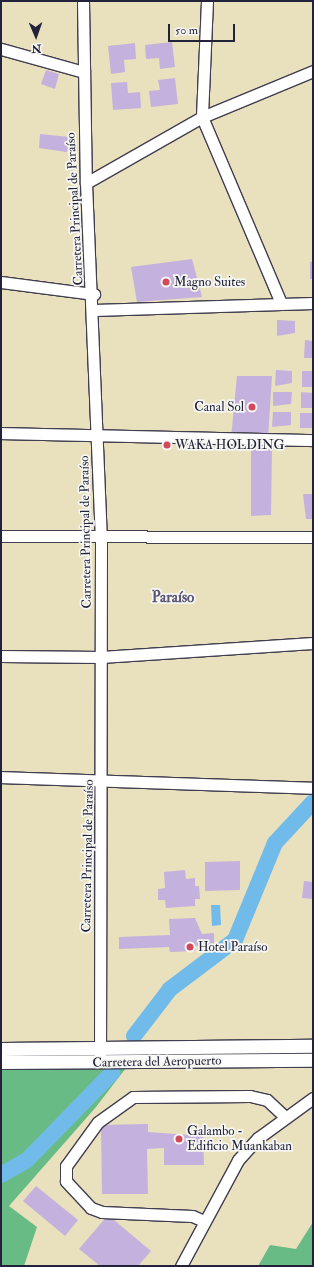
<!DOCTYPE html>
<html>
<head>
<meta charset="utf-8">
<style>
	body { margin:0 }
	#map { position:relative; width:314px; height:1267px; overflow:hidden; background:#e9e0be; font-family:"IM FELL Double Pica",serif }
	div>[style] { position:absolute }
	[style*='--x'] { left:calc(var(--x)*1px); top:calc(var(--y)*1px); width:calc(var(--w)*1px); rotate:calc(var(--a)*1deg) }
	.forest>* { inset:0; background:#69bb86 }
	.water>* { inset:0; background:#71bbea }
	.river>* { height:16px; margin:-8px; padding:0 8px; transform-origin:8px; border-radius:8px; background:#71bbea }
	.building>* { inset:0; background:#c5b1dd }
	.roads { filter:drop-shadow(1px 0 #403e4f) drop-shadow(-1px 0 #403e4f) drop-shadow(0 1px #403e4f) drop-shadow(0 -1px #403e4f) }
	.minor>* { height:11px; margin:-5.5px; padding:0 5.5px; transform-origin:5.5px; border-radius:5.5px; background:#fff }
	.major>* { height:13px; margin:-6.5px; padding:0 6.5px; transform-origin:6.5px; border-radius:6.5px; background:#fff }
	.dots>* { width:11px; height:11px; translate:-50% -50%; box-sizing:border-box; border:2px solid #f6f6f2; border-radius:50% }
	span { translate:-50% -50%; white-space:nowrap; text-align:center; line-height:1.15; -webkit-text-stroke:3.5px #f6f6f2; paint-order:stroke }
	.street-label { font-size:13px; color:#22223b }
	.poi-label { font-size:13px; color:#22223b }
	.left { translate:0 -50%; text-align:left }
	.right { translate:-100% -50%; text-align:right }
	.quarter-label { font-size:15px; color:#5b5474; font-weight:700 }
	.frame { position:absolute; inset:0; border:2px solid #22223b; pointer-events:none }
	.north { position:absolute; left:16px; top:16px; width:40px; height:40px; -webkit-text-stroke:3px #f6f6f2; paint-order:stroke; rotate:178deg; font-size:11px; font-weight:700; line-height:16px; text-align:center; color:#22223b }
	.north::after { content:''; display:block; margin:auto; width:14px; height:18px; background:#22223b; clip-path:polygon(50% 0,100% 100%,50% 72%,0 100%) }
	.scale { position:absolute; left:168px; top:24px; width:67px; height:18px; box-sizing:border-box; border:2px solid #22223b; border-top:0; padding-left:5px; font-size:12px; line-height:14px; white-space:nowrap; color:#22223b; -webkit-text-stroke:3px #f6f6f2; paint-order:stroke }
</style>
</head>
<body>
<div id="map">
	<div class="forest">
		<div style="clip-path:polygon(139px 1051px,96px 1107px,9px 1206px,37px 1227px,24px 1266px,1px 1266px,1px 1053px)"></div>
		<div style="clip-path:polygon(313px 1222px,313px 1266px,258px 1266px,270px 1245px,296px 1249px)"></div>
	</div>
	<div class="water">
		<div style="clip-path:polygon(211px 905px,220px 905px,221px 925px,212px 926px)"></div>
	</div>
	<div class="river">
		<div style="--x:134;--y:1036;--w:59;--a:-52.5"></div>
		<div style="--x:170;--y:989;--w:81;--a:-37"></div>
		<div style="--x:235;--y:940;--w:105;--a:-67.6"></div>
		<div style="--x:275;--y:843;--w:56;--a:-47.2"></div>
		<div style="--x:1;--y:1175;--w:30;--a:-30"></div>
		<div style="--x:27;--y:1160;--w:122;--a:-45.7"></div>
	</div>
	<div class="building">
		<div style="clip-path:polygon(172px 42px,175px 67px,160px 69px,159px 58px,146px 59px,145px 45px)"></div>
		<div style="clip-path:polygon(135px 43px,136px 59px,124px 60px,125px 72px,111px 74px,108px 46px)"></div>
		<div style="clip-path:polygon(46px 70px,59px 74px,55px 89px,41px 84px)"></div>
		<div style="clip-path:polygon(175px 78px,178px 104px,151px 107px,149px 91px,160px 90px,158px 80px)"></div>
		<div style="clip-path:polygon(127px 82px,128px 93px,140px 92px,141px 108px,113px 110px,111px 83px)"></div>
		<div style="clip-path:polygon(40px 134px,69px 137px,67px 152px,39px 148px)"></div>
		<div style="clip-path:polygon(192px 259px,202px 297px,137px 302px,131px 267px)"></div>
		<div style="clip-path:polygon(313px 261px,313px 279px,310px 279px,310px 262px)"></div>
		<div style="clip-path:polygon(277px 320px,295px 321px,295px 333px,277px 336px)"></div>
		<div style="clip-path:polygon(305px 340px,313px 341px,313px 358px,304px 358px)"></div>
		<div style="clip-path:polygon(276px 370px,292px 371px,292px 383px,275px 386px)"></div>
		<div style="clip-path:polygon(302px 371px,313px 371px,313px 387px,302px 387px)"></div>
		<div style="clip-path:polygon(237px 376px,272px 376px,268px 438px,231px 438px)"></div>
		<div style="clip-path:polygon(273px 392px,292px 392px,291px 404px,273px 406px)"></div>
		<div style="clip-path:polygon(301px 392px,313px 393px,313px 408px,301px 408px)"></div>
		<div style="clip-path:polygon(273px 412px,291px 412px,291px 425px,272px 427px)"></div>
		<div style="clip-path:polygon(300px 413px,313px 413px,313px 428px,300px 428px)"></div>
		<div style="clip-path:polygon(163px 441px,172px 442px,171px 448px,161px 447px)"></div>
		<div style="clip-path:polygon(251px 448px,272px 448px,271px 515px,251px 516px)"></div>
		<div style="clip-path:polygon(303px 494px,313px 494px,313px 519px,306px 519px)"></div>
		<div style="clip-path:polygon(240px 861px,240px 890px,205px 891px,205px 862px)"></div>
		<div style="clip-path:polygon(185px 870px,186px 879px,195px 878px,195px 886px,199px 886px,200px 899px,195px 899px,195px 906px,166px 908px,165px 900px,158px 900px,158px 889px,165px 888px,164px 872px)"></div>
		<div style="clip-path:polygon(304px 881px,313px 882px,313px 899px,302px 898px)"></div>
		<div style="clip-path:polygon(195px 918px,202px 934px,214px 933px,214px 945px,194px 946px,195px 951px,170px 952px,169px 947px,119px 949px,119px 937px,170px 935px,169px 919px)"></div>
		<div style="clip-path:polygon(148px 1124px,148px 1132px,203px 1136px,204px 1165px,164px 1165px,164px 1148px,147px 1149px,148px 1194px,102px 1194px,101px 1125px)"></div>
		<div style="clip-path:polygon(36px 1186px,78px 1220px,65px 1236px,23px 1201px)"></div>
		<div style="clip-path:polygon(108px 1215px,151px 1251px,138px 1266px,100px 1266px,79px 1249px)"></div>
	</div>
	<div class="roads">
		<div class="minor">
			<div style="--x:83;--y:1;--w:182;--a:89.1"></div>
			<div style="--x:86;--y:183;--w:356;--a:87.6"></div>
			<div style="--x:101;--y:539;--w:516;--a:90.11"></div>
			<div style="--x:207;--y:1;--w:116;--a:92.5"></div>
			<div style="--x:202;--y:117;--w:202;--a:67"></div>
			<div style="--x:1;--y:49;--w:86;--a:15.5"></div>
			<div style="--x:86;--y:183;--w:133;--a:-29.6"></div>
			<div style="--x:202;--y:117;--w:120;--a:-22.5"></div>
			<div style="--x:1;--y:282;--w:94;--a:7.4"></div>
			<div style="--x:94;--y:310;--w:219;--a:-1.8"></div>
			<div style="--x:1;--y:433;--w:312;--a:1.3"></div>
			<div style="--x:1;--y:536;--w:312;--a:0.2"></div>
			<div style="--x:1;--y:656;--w:100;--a:0.6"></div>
			<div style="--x:101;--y:657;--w:212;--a:-3.8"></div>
			<div style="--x:1;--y:777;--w:312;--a:2"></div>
			<div style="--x:204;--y:1221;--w:13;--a:-157"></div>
			<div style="--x:192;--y:1216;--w:90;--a:-177.5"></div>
			<div style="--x:102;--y:1212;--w:12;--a:-160"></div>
			<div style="--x:91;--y:1208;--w:37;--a:-133"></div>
			<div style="--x:66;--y:1181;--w:15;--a:-90"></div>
			<div style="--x:66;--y:1166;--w:54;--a:-54"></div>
			<div style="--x:98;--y:1122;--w:43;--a:-35.5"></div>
			<div style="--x:133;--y:1097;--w:117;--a:-0.5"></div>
			<div style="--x:250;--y:1096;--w:17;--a:13"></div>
			<div style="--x:267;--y:1100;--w:23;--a:43"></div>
			<div style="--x:181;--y:1266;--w:120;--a:-61.7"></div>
			<div style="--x:238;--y:1160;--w:30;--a:-48"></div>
			<div style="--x:258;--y:1138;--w:68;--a:-36"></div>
		</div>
		<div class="major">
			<div style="--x:1;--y:1049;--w:312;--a:-0.6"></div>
			<div style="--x:1;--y:1062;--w:312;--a:-0.4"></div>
		</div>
	</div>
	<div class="dots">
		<div style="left:166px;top:282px;background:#d1495b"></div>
		<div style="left:252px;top:407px;background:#d1495b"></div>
		<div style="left:167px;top:445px;background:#d1495b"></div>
		<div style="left:190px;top:947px;background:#d1495b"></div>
		<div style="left:179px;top:1139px;background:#d1495b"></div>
	</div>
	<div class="street-label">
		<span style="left:75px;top:209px;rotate:-93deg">Carretera Principal de Paraíso</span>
		<span style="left:86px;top:532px;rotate:-91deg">Carretera Principal de Paraíso</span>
		<span style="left:88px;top:856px;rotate:-89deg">Carretera Principal de Paraíso</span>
		<span style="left:157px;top:1062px;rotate:-1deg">Carretera del Aeropuerto</span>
	</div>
	<div class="poi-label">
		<span class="left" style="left:174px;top:282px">Magno Suites</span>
		<span class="right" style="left:244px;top:407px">Canal Sol</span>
		<span class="left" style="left:175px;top:445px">WAKA HOLDING</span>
		<span class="left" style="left:198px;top:947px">Hotel Paraíso</span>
		<span class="left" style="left:187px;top:1139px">Galambo -<br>Edificio Muankaban</span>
	</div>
	<div class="quarter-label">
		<span style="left:173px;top:598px">Paraíso</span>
	</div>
	<div class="frame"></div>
	<div class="north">N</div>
	<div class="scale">50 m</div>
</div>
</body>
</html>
